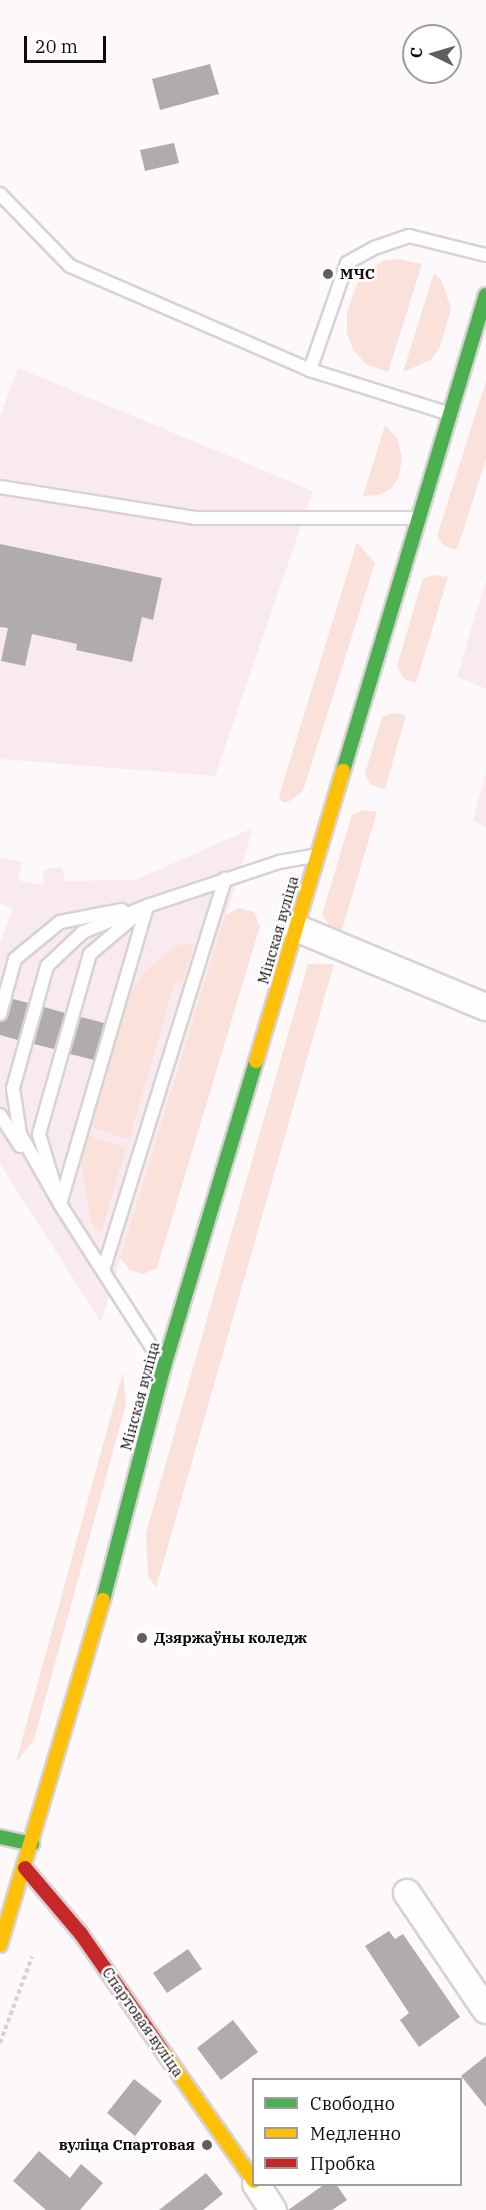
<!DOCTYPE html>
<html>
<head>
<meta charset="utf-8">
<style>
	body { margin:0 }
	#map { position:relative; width:486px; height:2210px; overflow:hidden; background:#fdf8f9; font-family:"IBM Plex Serif",serif }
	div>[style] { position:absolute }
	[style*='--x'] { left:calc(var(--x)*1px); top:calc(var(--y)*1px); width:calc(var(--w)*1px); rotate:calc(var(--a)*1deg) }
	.built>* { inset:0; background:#f9eaef }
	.green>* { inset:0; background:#fae1da }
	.building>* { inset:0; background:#b0acac }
	.path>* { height:4px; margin-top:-2px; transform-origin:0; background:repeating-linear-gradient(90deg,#d3d3d3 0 4.5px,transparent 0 7.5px) }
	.roads { filter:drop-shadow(2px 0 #d7d2d3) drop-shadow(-2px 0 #d7d2d3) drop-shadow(0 2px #d7d2d3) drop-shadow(0 -2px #d7d2d3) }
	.lane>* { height:12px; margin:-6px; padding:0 6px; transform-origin:6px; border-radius:6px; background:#fffefe }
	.street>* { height:26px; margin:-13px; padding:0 13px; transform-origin:13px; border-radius:13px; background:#fffefe }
	.fast>* { height:14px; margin:-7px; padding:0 7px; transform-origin:7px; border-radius:7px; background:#4caf50 }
	.slow>* { height:14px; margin:-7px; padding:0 7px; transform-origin:7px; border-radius:7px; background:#ffc107 }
	.jam>* { height:14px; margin:-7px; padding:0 7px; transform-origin:7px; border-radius:7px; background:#c62828 }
	.dots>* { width:16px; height:16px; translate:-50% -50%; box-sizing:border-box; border:3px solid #fff; border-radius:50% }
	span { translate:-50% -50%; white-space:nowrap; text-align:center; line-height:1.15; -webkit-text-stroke:5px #fff; paint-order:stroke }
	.poi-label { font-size:15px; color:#0f0b0c; font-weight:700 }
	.left { translate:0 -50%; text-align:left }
	.right { translate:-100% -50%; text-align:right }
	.street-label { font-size:15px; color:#0f0b0c }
	.legend { position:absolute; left:252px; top:2078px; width:210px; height:108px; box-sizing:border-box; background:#fff; border:2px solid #9f9d9e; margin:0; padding:8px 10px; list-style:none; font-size:18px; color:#0f0b0c }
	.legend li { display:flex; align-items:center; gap:12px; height:30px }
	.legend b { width:30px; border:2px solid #9f9d9e }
	.north { position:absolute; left:402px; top:24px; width:60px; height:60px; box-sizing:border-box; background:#fff; border:2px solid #9f9d9e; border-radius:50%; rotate:275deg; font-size:16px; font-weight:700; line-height:24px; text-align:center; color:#0f0b0c }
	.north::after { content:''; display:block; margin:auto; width:21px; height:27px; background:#625e5f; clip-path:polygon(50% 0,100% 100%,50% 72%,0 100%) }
	.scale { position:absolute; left:24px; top:36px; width:82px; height:27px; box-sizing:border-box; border:3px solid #0f0b0c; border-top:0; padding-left:8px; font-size:18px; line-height:21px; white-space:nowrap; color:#0f0b0c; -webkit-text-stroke:4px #fff; paint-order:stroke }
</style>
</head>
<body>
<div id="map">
	<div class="built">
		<div style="clip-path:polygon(18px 368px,313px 491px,215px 776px,0 759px,0 417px)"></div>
		<div style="clip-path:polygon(486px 580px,486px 689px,457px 677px)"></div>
		<div style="clip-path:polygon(486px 772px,486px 828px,473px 820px)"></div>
		<div style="clip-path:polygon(253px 828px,101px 1322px,0 1164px,0 943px,13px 908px,0 904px,0 857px,22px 862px,18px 880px,35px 885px,44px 883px,43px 870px,62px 867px,65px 881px,135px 880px)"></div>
	</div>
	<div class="green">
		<div style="clip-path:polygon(398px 259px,422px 264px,388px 372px,366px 364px,354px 351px,347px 334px,347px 313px,356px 286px,366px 271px,383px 261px)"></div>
		<div style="clip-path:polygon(434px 273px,442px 281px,451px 309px,440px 347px,431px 360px,403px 372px)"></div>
		<div style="clip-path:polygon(486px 381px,486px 459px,457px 550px,444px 546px,437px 536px)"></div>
		<div style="clip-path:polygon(385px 425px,398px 439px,402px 459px,399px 476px,392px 488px,379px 495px,363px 496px)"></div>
		<div style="clip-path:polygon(357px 542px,375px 563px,303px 791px,288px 802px,282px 802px,279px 796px)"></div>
		<div style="clip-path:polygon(434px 575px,448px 577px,416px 683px,404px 679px,397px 666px,423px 578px)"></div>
		<div style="clip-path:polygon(393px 713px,406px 715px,385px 789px,371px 785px,365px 774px,382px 717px)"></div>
		<div style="clip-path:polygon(364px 810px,377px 812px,342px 930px,329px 925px,322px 915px,352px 815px)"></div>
		<div style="clip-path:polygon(238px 908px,254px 912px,260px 926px,157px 1268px,143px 1274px,130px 1270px,120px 1258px,225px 916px)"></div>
		<div style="clip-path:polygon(186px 943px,194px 944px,182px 983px,175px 982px,129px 1140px,90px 1126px,127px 999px,143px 973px,174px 947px)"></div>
		<div style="clip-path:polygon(308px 964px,334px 964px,156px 1588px,148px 1576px,146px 1533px)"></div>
		<div style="clip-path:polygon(87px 1135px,126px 1148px,102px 1231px,96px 1230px,91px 1221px,87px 1201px,81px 1160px)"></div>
		<div style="clip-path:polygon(123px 1372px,126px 1404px,34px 1740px,16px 1762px)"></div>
	</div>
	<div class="building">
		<div style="clip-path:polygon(210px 64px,219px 94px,160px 110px,152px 79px)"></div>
		<div style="clip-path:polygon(174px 143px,179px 163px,145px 171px,140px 150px)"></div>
		<div style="clip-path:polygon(0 544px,162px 578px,153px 620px,142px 617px,132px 662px,76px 650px,77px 644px,32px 634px,25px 666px,1px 661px,8px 628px,0 627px)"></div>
		<div style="clip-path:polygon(13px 999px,28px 1003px,18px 1040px,0 1035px,0 1022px,8px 1017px)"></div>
		<div style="clip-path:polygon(44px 1007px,65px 1013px,54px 1049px,34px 1044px)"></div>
		<div style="clip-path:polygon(81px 1017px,104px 1023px,94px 1060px,70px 1054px)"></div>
		<div style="clip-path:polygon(389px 1931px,395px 1939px,403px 1934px,460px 2017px,419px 2047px,400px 2020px,409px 2013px,365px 1946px)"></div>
		<div style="clip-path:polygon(188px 1949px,202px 1969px,167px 1993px,153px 1973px)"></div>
		<div style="clip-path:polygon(233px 2020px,258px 2052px,221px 2080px,197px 2048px)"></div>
		<div style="clip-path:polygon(486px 2056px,486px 2107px,461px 2076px)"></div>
		<div style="clip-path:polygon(134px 2079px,162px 2101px,135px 2136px,107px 2113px)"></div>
		<div style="clip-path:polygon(39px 2151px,70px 2178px,81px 2164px,103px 2183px,80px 2210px,46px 2210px,13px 2181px)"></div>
		<div style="clip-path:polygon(206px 2173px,223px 2194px,203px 2210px,159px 2210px)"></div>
		<div style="clip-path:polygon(325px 2184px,336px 2184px,347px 2200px,332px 2210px,288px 2210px)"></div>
	</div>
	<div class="path">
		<div style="--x:0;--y:2043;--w:92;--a:-69.6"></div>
	</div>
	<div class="roads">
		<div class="lane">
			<div style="--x:0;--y:194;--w:100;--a:45.8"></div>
			<div style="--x:70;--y:266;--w:262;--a:23.4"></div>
			<div style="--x:310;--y:370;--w:147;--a:17.4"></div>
			<div style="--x:310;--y:370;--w:113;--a:-70.9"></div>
			<div style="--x:347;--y:263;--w:31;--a:-29"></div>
			<div style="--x:374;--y:248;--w:37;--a:-19"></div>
			<div style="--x:409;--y:236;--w:79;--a:13.9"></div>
			<div style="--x:0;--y:487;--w:197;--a:9"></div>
			<div style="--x:195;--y:518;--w:221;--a:0"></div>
			<div style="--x:0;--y:1014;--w:57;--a:-74.7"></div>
			<div style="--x:15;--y:959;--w:58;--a:-39.4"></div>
			<div style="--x:60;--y:922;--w:63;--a:-11"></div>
			<div style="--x:0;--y:1115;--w:37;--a:57"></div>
			<div style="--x:54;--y:1184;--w:52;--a:-106.7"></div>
			<div style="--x:39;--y:1134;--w:187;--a:-74.2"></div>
			<div style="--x:90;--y:954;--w:62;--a:-40.4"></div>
			<div style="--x:60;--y:1204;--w:309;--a:-73.7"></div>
			<div style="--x:103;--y:1271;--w:411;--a:-72.7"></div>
			<div style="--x:160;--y:1360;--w:185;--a:-122.7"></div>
			<div style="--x:60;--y:1204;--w:81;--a:-119.7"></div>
			<div style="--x:20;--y:1134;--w:47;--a:-98.7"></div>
			<div style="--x:13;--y:1088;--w:127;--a:-74.4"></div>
			<div style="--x:47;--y:966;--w:50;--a:-43.4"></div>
			<div style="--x:83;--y:932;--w:69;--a:-22.1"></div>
			<div style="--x:147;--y:906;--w:139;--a:-18.4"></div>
			<div style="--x:279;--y:862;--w:36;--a:-10"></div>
		</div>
		<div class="street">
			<div style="--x:296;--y:928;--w:206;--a:22.6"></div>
			<div style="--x:407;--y:1893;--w:141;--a:56"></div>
			<div style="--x:256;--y:2184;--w:31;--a:57"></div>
		</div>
		<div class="fast">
			<div style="--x:343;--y:771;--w:497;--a:-73.3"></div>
			<div style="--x:103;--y:1600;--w:242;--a:-75.4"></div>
			<div style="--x:164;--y:1366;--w:319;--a:-73.2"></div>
			<div style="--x:0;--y:1837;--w:33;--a:12"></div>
		</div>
		<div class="slow">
			<div style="--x:256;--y:1061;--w:303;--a:-73.3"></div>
			<div style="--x:0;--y:1945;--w:360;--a:-73.4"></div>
			<div style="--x:162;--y:2050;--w:160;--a:54.9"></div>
		</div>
		<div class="jam">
			<div style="--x:25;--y:1868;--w:87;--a:49.7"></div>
			<div style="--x:81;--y:1934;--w:141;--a:55.1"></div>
		</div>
	</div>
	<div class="dots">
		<div style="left:328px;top:274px;background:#625e5f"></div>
		<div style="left:142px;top:1638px;background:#625e5f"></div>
		<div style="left:207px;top:2145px;background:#625e5f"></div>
	</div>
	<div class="poi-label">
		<span class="left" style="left:340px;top:274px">МЧС</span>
		<span class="left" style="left:154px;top:1638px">Дзяржаўны коледж</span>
		<span class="right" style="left:195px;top:2145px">вуліца Спартовая</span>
	</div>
	<div class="street-label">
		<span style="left:278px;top:930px;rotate:-74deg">Мінская вуліца</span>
		<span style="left:140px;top:1396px;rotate:-75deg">Мінская вуліца</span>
		<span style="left:143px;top:2022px;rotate:55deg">Спартовая вуліца</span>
	</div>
	<ul class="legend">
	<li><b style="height:8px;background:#4caf50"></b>Свободно</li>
	<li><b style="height:8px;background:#ffc107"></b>Медленно</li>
	<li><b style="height:8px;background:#c62828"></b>Пробка</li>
	</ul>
	<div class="north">С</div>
	<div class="scale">20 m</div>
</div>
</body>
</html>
